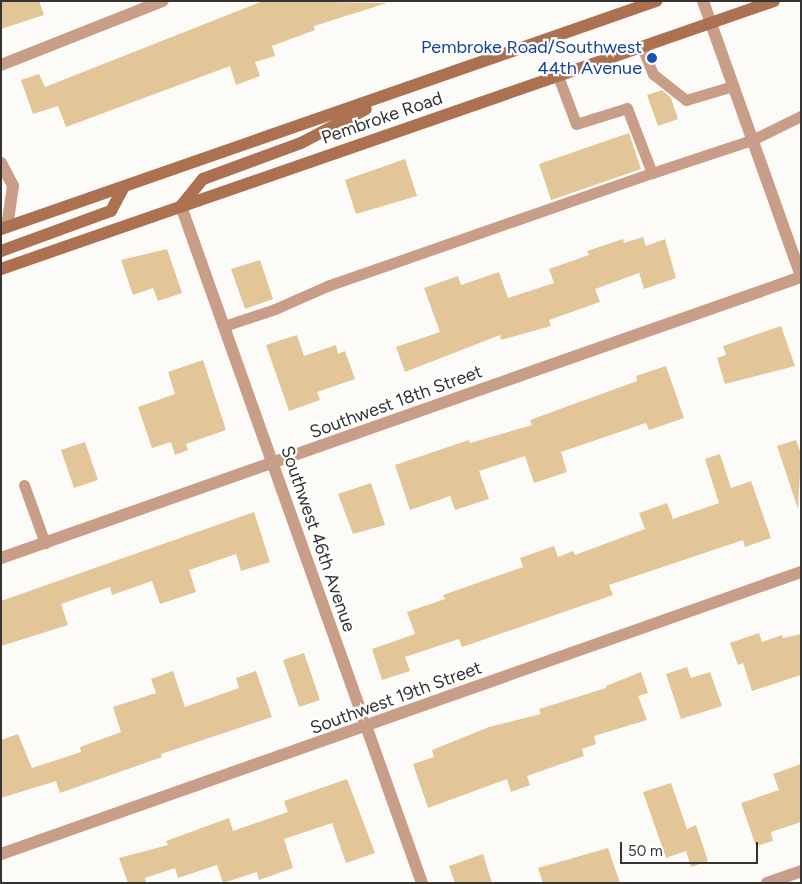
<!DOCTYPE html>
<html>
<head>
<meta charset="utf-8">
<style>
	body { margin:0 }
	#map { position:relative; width:802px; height:884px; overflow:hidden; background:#fdfbf7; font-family:Figtree,sans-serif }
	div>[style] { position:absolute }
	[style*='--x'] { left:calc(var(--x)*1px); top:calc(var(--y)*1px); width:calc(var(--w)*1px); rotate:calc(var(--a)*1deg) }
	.building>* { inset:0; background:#e2c698 }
	.service>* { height:11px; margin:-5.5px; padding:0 5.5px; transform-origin:5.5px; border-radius:5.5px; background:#c89e89 }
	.minor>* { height:12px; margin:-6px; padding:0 6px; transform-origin:6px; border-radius:6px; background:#c89e89 }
	.secondary>* { height:12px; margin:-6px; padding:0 6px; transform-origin:6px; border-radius:6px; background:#ac7151 }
	.dots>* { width:14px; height:14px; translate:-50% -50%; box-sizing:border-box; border:2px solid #fff; border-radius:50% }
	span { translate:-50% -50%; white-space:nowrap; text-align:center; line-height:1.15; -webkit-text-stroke:4.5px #fff; paint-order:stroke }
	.transit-label { font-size:18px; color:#164399 }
	.right { translate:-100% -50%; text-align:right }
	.street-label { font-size:18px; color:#353433 }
	.frame { position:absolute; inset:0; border:2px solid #353433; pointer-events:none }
	.scale { position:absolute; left:620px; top:842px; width:138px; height:22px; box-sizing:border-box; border:2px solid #353433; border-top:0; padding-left:6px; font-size:15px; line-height:18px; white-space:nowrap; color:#353433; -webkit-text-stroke:4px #fff; paint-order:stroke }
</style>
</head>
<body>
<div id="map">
	<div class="building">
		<div style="clip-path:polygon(1px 1px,39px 1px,44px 15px,1px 29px)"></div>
		<div style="clip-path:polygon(263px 1px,387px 3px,314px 26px,315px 30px,272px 46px,275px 56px,255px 62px,260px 76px,236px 85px,230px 66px,66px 127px,58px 106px,33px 114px,21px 80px,39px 74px,45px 87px)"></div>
		<div style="clip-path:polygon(662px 90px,671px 98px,678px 119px,658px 126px,647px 95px)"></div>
		<div style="clip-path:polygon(629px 133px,641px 169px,551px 200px,539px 164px)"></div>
		<div style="clip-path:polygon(405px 159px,417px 196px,356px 214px,345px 180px)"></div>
		<div style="clip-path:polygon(643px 237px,646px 246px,665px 239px,676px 278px,644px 289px,639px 273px,595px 289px,600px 302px,549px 320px,551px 326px,501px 340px,500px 335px,405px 372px,396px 347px,440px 332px,424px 288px,458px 276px,461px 285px,499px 272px,508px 298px,554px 283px,549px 269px,589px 255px,587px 251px,623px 239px,624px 243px)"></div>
		<div style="clip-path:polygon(167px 249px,182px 293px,158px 301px,153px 288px,133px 295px,121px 260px)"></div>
		<div style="clip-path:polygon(260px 260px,273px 299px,245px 309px,231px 269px)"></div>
		<div style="clip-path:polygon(781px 326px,795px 366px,725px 384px,717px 358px,726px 355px,723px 346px)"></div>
		<div style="clip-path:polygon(297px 335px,304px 356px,336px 345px,338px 354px,345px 351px,355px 379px,317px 392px,320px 400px,289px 411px,266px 345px)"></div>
		<div style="clip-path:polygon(203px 360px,226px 430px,186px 444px,188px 450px,175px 455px,171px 442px,152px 448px,138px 407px,175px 394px,168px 372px)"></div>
		<div style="clip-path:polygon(666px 366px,684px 418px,649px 430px,646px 423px,561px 452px,567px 472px,534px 483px,525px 456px,479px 471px,489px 499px,455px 510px,450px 496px,410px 510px,395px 465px,469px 440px,470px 443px,532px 425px,530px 420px,637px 381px,636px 376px)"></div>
		<div style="clip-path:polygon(796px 440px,801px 454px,798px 509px,777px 446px)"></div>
		<div style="clip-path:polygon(85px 442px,98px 480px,74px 488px,61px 450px)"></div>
		<div style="clip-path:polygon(720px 454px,731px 488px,751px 481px,771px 538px,745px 547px,743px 540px,609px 585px,613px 595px,462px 647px,459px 639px,405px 657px,410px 671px,382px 680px,372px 649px,415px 634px,407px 612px,445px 599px,443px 595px,523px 567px,520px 558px,554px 546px,558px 557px,573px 551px,575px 555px,645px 529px,639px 513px,667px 503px,673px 519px,719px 503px,705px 459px)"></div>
		<div style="clip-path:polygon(371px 483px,385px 525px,353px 534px,338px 494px)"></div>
		<div style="clip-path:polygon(254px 512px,270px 562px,241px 571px,236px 554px,189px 570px,196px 592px,160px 604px,152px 581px,112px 595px,110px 587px,61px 604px,68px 625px,1px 646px,1px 601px)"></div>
		<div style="clip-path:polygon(759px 633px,762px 642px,782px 635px,783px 638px,801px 634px,801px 675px,752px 691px,743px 663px,738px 665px,730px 643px)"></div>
		<div style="clip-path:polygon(304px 653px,320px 700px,299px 707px,283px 660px)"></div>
		<div style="clip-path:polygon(687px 667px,691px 678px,710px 672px,722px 706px,681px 719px,666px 674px)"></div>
		<div style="clip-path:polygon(173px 671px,185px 707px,239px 688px,236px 678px,256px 671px,272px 717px,161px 754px,162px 757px,60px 793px,56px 781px,1px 798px,1px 740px,18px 734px,32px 768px,81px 752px,80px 747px,121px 732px,113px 707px,156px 693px,151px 679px)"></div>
		<div style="clip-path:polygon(641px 672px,648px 693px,638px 696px,647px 720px,594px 736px,596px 744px,582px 749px,584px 756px,527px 776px,530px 785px,511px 792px,507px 779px,428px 808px,413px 764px,434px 757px,432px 750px,489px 727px,541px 714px,539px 709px,606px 688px,606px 686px)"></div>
		<div style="clip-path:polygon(801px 764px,801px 822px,771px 832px,773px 841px,756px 846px,741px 803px,779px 790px,773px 774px)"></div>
		<div style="clip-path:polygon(347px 779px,375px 853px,346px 863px,332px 823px,284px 839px,293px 868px,259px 880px,257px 872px,223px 883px,217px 865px,178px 878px,175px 868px,145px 878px,146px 883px,128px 883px,119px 858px,168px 845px,166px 841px,229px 818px,233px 831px,288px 812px,284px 801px)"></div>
		<div style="clip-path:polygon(671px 783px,687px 829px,696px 825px,708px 861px,691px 867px,686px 851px,666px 858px,643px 792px)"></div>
		<div style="clip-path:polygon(608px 848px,620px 883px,543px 883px,538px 868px)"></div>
		<div style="clip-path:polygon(483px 854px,492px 883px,455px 883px,449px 866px)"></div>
	</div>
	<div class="service">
		<div style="--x:642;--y:47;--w:29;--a:68"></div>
		<div style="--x:653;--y:74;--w:42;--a:38.2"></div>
		<div style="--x:686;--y:100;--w:49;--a:-16.6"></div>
		<div style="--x:558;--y:76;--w:51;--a:69.4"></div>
		<div style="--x:576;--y:124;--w:53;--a:-17.4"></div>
		<div style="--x:627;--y:108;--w:70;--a:69"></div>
		<div style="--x:652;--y:173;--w:105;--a:-18.3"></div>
		<div style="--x:752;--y:140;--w:55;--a:-26.1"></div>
		<div style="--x:224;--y:326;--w:54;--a:-18.4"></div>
		<div style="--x:275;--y:309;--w:57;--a:-23.9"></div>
		<div style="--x:327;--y:286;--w:344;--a:-19.2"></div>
		<div style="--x:24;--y:485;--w:62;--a:70.1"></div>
	</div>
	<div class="minor">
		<div style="--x:703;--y:1;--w:292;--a:70.4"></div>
		<div style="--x:1;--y:65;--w:174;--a:-21.6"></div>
		<div style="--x:1;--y:163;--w:26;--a:62"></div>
		<div style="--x:13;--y:186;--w:41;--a:98.3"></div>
		<div style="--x:181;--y:206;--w:719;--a:70.41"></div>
		<div style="--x:1;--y:558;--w:848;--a:-19.35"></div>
		<div style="--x:1;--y:854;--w:848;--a:-19.42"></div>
		<div style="--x:767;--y:883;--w:36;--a:-19"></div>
	</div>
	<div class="secondary">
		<div style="--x:181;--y:206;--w:35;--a:-51"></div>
		<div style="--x:203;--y:179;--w:104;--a:-20.2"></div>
		<div style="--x:301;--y:143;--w:73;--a:-27.6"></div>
		<div style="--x:1;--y:229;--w:694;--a:-19.19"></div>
		<div style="--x:1;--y:251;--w:117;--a:-20"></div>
		<div style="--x:111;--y:211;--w:27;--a:-62"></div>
		<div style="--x:1;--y:269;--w:818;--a:-19.12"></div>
	</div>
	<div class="dots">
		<div style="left:652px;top:58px;background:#1a4fb4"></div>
	</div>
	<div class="transit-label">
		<span class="right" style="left:642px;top:58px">Pembroke Road/Southwest<br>44th Avenue</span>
	</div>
	<div class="street-label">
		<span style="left:382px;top:118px;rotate:-19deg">Pembroke Road</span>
		<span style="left:396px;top:402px;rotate:-20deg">Southwest 18th Street</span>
		<span style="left:318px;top:539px;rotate:71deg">Southwest 46th Avenue</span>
		<span style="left:396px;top:698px;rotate:-20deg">Southwest 19th Street</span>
	</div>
	<div class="frame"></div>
	<div class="scale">50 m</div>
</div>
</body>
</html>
